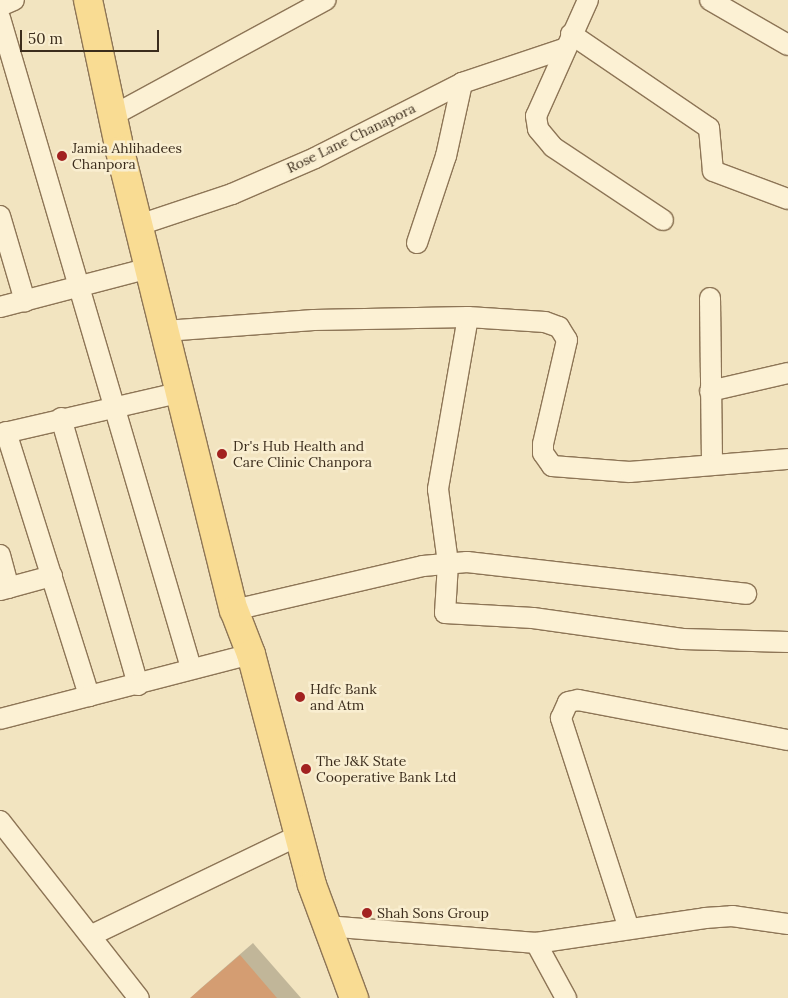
<!DOCTYPE html>
<html>
<head>
<meta charset="utf-8">
<style>
	body { margin:0 }
	#map { position:relative; width:788px; height:998px; overflow:hidden; background:#f2e4c0; font-family:Lora,serif }
	div>[style] { position:absolute }
	[style*='--x'] { left:calc(var(--x)*1px); top:calc(var(--y)*1px); width:calc(var(--w)*1px); rotate:calc(var(--a)*1deg) }
	.shadow>* { inset:0; background:#0003 }
	.building>* { inset:0; background:#d49d72 }
	.roads { filter:drop-shadow(1px 0 #8d7556) drop-shadow(-1px 0 #8d7556) drop-shadow(0 1px #8d7556) drop-shadow(0 -1px #8d7556) }
	.street>* { height:20px; margin:-10px; padding:0 10px; transform-origin:10px; border-radius:10px; background:#fcf1d4 }
	.primary>* { height:28px; margin:-14px; padding:0 14px; transform-origin:14px; border-radius:14px; background:#f9dc93 }
	.dots>* { width:14px; height:14px; translate:-50% -50%; box-sizing:border-box; border:2px solid #f9eed0; border-radius:50% }
	span { translate:-50% -50%; white-space:nowrap; text-align:center; line-height:1.15; -webkit-text-stroke:5px #f9eed0; paint-order:stroke }
	.street-label { font-size:14px; color:#3b2c1c }
	.poi-label { font-size:14px; color:#3b2c1c }
	.left { translate:0 -50%; text-align:left }
	.scale { position:absolute; left:20px; top:30px; width:139px; height:22px; box-sizing:border-box; border:2px solid #3b2c1c; border-top:0; padding-left:6px; font-size:15px; line-height:18px; white-space:nowrap; color:#3b2c1c; -webkit-text-stroke:4px #f9eed0; paint-order:stroke }
</style>
</head>
<body>
<div id="map">
	<div class="shadow">
		<div style="clip-path:polygon(253px 943px,301px 998px,191px 998px,200px 989px)"></div>
	</div>
	<div class="building">
		<div style="clip-path:polygon(240px 955px,277px 998px,190px 998px)"></div>
	</div>
	<div class="roads">
		<div class="street">
			<div style="--x:588;--y:0;--w:127;--a:114.1"></div>
			<div style="--x:536;--y:116;--w:13;--a:81"></div>
			<div style="--x:538;--y:129;--w:23;--a:50"></div>
			<div style="--x:553;--y:147;--w:132;--a:33.6"></div>
			<div style="--x:710;--y:0;--w:90;--a:30"></div>
			<div style="--x:0;--y:6;--w:15;--a:-23"></div>
			<div style="--x:0;--y:18;--w:677;--a:73.62"></div>
			<div style="--x:571;--y:34;--w:167;--a:34.3"></div>
			<div style="--x:709;--y:128;--w:43;--a:84.7"></div>
			<div style="--x:713;--y:171;--w:80;--a:20.5"></div>
			<div style="--x:112;--y:116;--w:243;--a:-28.5"></div>
			<div style="--x:0;--y:216;--w:89;--a:73.6"></div>
			<div style="--x:139;--y:225;--w:98;--a:-18.4"></div>
			<div style="--x:232;--y:194;--w:90;--a:-23.4"></div>
			<div style="--x:315;--y:158;--w:165;--a:-27"></div>
			<div style="--x:462;--y:83;--w:107;--a:-18.6"></div>
			<div style="--x:417;--y:243;--w:92;--a:-71.6"></div>
			<div style="--x:446;--y:156;--w:75;--a:-77.6"></div>
			<div style="--x:710;--y:298;--w:167;--a:89.3"></div>
			<div style="--x:0;--y:307;--w:155;--a:-14.6"></div>
			<div style="--x:468;--y:317;--w:175;--a:99.9"></div>
			<div style="--x:438;--y:489;--w:75;--a:82.3"></div>
			<div style="--x:448;--y:563;--w:50;--a:93.4"></div>
			<div style="--x:445;--y:613;--w:88;--a:3.3"></div>
			<div style="--x:533;--y:618;--w:151;--a:8"></div>
			<div style="--x:683;--y:639;--w:105;--a:1.6"></div>
			<div style="--x:165;--y:331;--w:149;--a:-4.2"></div>
			<div style="--x:314;--y:320;--w:154;--a:-1.1"></div>
			<div style="--x:468;--y:317;--w:77;--a:3.7"></div>
			<div style="--x:545;--y:322;--w:15;--a:20"></div>
			<div style="--x:559;--y:327;--w:15;--a:58"></div>
			<div style="--x:567;--y:340;--w:107;--a:103"></div>
			<div style="--x:543;--y:444;--w:9;--a:90"></div>
			<div style="--x:543;--y:453;--w:16;--a:55"></div>
			<div style="--x:552;--y:466;--w:78;--a:4.4"></div>
			<div style="--x:630;--y:472;--w:159;--a:-4.7"></div>
			<div style="--x:710;--y:391;--w:80;--a:-13"></div>
			<div style="--x:61;--y:418;--w:278;--a:73.9"></div>
			<div style="--x:6;--y:432;--w:277;--a:72.5"></div>
			<div style="--x:0;--y:434;--w:187;--a:-13"></div>
			<div style="--x:0;--y:555;--w:34;--a:75"></div>
			<div style="--x:0;--y:590;--w:54;--a:-15.1"></div>
			<div style="--x:234;--y:610;--w:194;--a:-13.1"></div>
			<div style="--x:423;--y:566;--w:44;--a:-5.2"></div>
			<div style="--x:467;--y:562;--w:281;--a:6.5"></div>
			<div style="--x:0;--y:719;--w:259;--a:-14.5"></div>
			<div style="--x:0;--y:821;--w:225;--a:51.9"></div>
			<div style="--x:326;--y:926;--w:211;--a:4.6"></div>
			<div style="--x:536;--y:943;--w:171;--a:-8.4"></div>
			<div style="--x:705;--y:918;--w:27;--a:-4"></div>
			<div style="--x:732;--y:916;--w:57;--a:8.1"></div>
			<div style="--x:629;--y:929;--w:222;--a:-107.9"></div>
			<div style="--x:561;--y:718;--w:17;--a:-66"></div>
			<div style="--x:568;--y:702;--w:10;--a:-11"></div>
			<div style="--x:578;--y:700;--w:214;--a:10.8"></div>
			<div style="--x:92;--y:935;--w:231;--a:-25.7"></div>
			<div style="--x:536;--y:943;--w:63;--a:61.4"></div>
		</div>
		<div class="primary">
			<div style="--x:88;--y:0;--w:154;--a:78"></div>
			<div style="--x:120;--y:151;--w:473;--a:76.1"></div>
			<div style="--x:234;--y:610;--w:47;--a:68.9"></div>
			<div style="--x:251;--y:654;--w:239;--a:75.2"></div>
			<div style="--x:312;--y:885;--w:121;--a:69.6"></div>
		</div>
	</div>
	<div class="dots">
		<div style="left:62px;top:156px;background:#a22220"></div>
		<div style="left:222px;top:454px;background:#a22220"></div>
		<div style="left:300px;top:697px;background:#a22220"></div>
		<div style="left:306px;top:769px;background:#a22220"></div>
		<div style="left:367px;top:913px;background:#a22220"></div>
	</div>
	<div class="street-label">
		<span style="left:351px;top:138px;rotate:-26deg">Rose Lane Chanapora</span>
	</div>
	<div class="poi-label">
		<span class="left" style="left:72px;top:156px">Jamia Ahlihadees<br>Chanpora</span>
		<span class="left" style="left:233px;top:454px">Dr's Hub Health and<br>Care Clinic Chanpora</span>
		<span class="left" style="left:310px;top:697px">Hdfc Bank<br>and Atm</span>
		<span class="left" style="left:316px;top:769px">The J&amp;K State<br>Cooperative Bank Ltd</span>
		<span class="left" style="left:377px;top:913px">Shah Sons Group</span>
	</div>
	<div class="scale">50 m</div>
</div>
</body>
</html>
